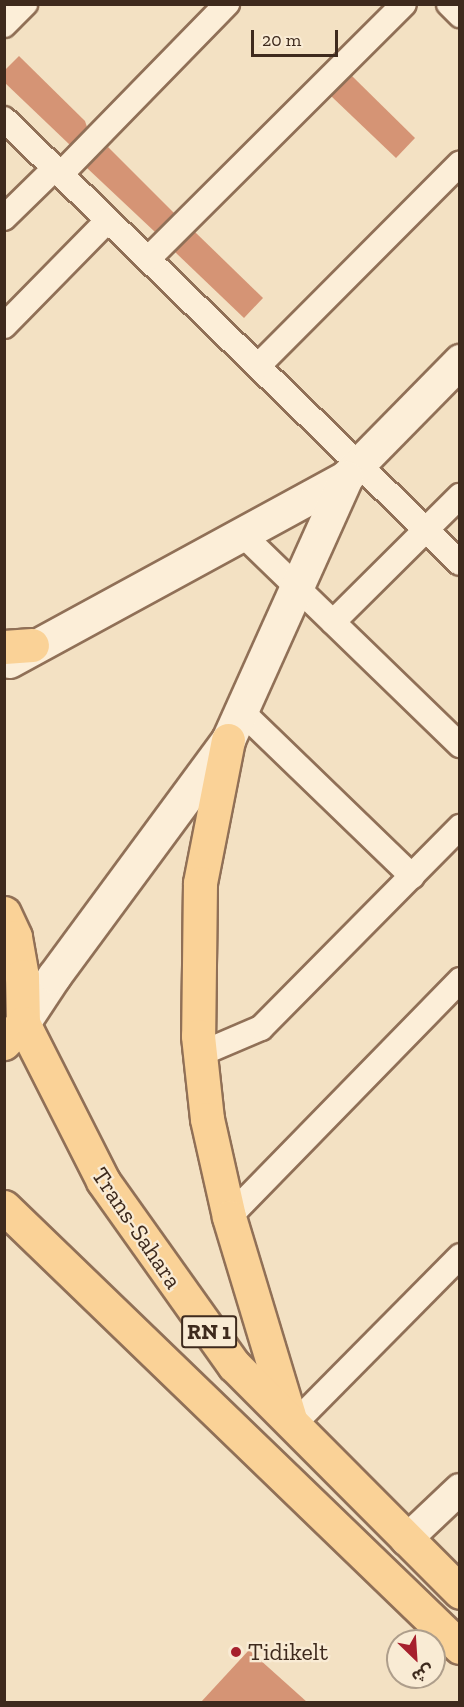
<!DOCTYPE html>
<html>
<head>
<meta charset="utf-8">
<style>
	body { margin:0 }
	#map { position:relative; width:464px; height:1707px; overflow:hidden; background:#f3e1c3; font-family:"Zilla Slab","Noto Sans Arabic",serif }
	div>[style] { position:absolute }
	[style*='--x'] { left:calc(var(--x)*1px); top:calc(var(--y)*1px); width:calc(var(--w)*1px); rotate:calc(var(--a)*1deg) }
	.building>* { inset:0; background:#d59475 }
	.roads { filter:drop-shadow(2px 0 #907057) drop-shadow(-2px 0 #907057) drop-shadow(0 2px #907057) drop-shadow(0 -2px #907057) }
	.minor>* { height:24px; margin:-12px; padding:0 12px; transform-origin:12px; border-radius:12px; background:#fceed8 }
	.tertiary>* { height:30px; margin:-15px; padding:0 15px; transform-origin:15px; border-radius:15px; background:#fceed8 }
	.secondary>* { height:33px; margin:-16.5px; padding:0 16.5px; transform-origin:16.5px; border-radius:16.5px; background:#fceed8 }
	.primary>* { height:33px; margin:-16.5px; padding:0 16.5px; transform-origin:16.5px; border-radius:16.5px; background:#fad297 }
	.dots>* { width:16px; height:16px; translate:-50% -50%; box-sizing:border-box; border:3px solid #f9ebd4; border-radius:50% }
	span { translate:-50% -50%; white-space:nowrap; text-align:center; line-height:1.15; -webkit-text-stroke:4.5px #f9ebd4; paint-order:stroke }
	.shield-label span { padding:2px 4px; background:#f9ebd4; border:2px solid; border-radius:4px; -webkit-text-stroke-width:0 }
	.shield-label { font-size:22px; color:#3e2a1d; font-weight:700 }
	.street-label { font-size:24px; color:#3e2a1d }
	.poi-label { font-size:24px; color:#3e2a1d }
	.left { translate:0 -50%; text-align:left }
	.frame { position:absolute; inset:0; border:6px solid #3e2a1d; pointer-events:none }
	.north { position:absolute; left:386px; top:1629px; width:60px; height:60px; box-sizing:border-box; background:#f9ebd4; border:2px solid #ae9e8b; border-radius:50%; rotate:155deg; font-size:16px; font-weight:700; line-height:24px; text-align:center; color:#3e2a1d }
	.north::after { content:''; display:block; margin:auto; width:21px; height:27px; background:#a6202d; clip-path:polygon(50% 0,100% 100%,50% 72%,0 100%) }
	.scale { position:absolute; left:251px; top:30px; width:87px; height:27px; box-sizing:border-box; border:3px solid #3e2a1d; border-top:0; padding-left:8px; font-size:18px; line-height:21px; white-space:nowrap; color:#3e2a1d; -webkit-text-stroke:4px #f9ebd4; paint-order:stroke }
</style>
</head>
<body>
<div id="map">
	<div class="building">
		<div style="clip-path:polygon(19px 56px,85px 121px,87px 127px,70px 145px,4px 82px,4px 71px)"></div>
		<div style="clip-path:polygon(352px 76px,415px 138px,396px 158px,331px 96px)"></div>
		<div style="clip-path:polygon(108px 147px,174px 213px,155px 232px,87px 168px)"></div>
		<div style="clip-path:polygon(195px 232px,263px 298px,244px 318px,175px 252px)"></div>
		<div style="clip-path:polygon(249px 1650px,307px 1702px,201px 1702px)"></div>
	</div>
	<div class="roads">
		<div class="minor">
			<div style="--x:449;--y:4;--w:16;--a:45"></div>
			<div style="--x:4;--y:25;--w:30;--a:-45"></div>
			<div style="--x:4;--y:119;--w:636;--a:44.24"></div>
			<div style="--x:61;--y:174;--w:238;--a:-45.7"></div>
			<div style="--x:4;--y:218;--w:71;--a:-44.4"></div>
			<div style="--x:148;--y:259;--w:361;--a:-44.9"></div>
			<div style="--x:4;--y:326;--w:148;--a:-45.5"></div>
			<div style="--x:258;--y:366;--w:286;--a:-45.1"></div>
			<div style="--x:241;--y:533;--w:305;--a:44.1"></div>
			<div style="--x:333;--y:622;--w:179;--a:-44.8"></div>
			<div style="--x:241;--y:711;--w:238;--a:44"></div>
			<div style="--x:200;--y:1054;--w:66;--a:-23.1"></div>
			<div style="--x:261;--y:1028;--w:283;--a:-45.3"></div>
			<div style="--x:229;--y:1217;--w:331;--a:-45.7"></div>
			<div style="--x:292;--y:1426;--w:239;--a:-45.3"></div>
		</div>
		<div class="tertiary">
			<div style="--x:406;--y:1540;--w:74;--a:-43.4"></div>
		</div>
		<div class="secondary">
			<div style="--x:9;--y:661;--w:384;--a:-28.6"></div>
			<div style="--x:346;--y:477;--w:163;--a:-45.5"></div>
			<div style="--x:23;--y:1023;--w:56;--a:-56.6"></div>
			<div style="--x:54;--y:976;--w:293;--a:-53.6"></div>
			<div style="--x:228;--y:740;--w:288;--a:-65.8"></div>
		</div>
		<div class="primary">
			<div style="--x:4;--y:647;--w:28;--a:-4"></div>
			<div style="--x:228;--y:740;--w:146;--a:101.1"></div>
			<div style="--x:200;--y:883;--w:153;--a:90.7"></div>
			<div style="--x:198;--y:1036;--w:83;--a:83.8"></div>
			<div style="--x:207;--y:1119;--w:100;--a:77.3"></div>
			<div style="--x:229;--y:1217;--w:211;--a:73.2"></div>
			<div style="--x:4;--y:913;--w:26;--a:65"></div>
			<div style="--x:15;--y:937;--w:40;--a:80"></div>
			<div style="--x:22;--y:976;--w:47;--a:88.8"></div>
			<div style="--x:23;--y:1023;--w:28;--a:134"></div>
			<div style="--x:23;--y:1023;--w:177;--a:63.1"></div>
			<div style="--x:103;--y:1181;--w:226;--a:54.6"></div>
			<div style="--x:234;--y:1365;--w:320;--a:45.1"></div>
			<div style="--x:4;--y:1207;--w:634;--a:43.98"></div>
		</div>
	</div>
	<div class="dots">
		<div style="left:236px;top:1652px;background:#a6202d"></div>
	</div>
	<div class="shield-label">
		<span style="left:209px;top:1332px">RN 1</span>
	</div>
	<div class="street-label">
		<span style="left:137px;top:1228px;rotate:56deg">Trans-Sahara</span>
	</div>
	<div class="poi-label">
		<span class="left" style="left:248px;top:1652px">Tidikelt</span>
	</div>
	<div class="frame"></div>
	<div class="north">ش</div>
	<div class="scale">20 m</div>
</div>
</body>
</html>
